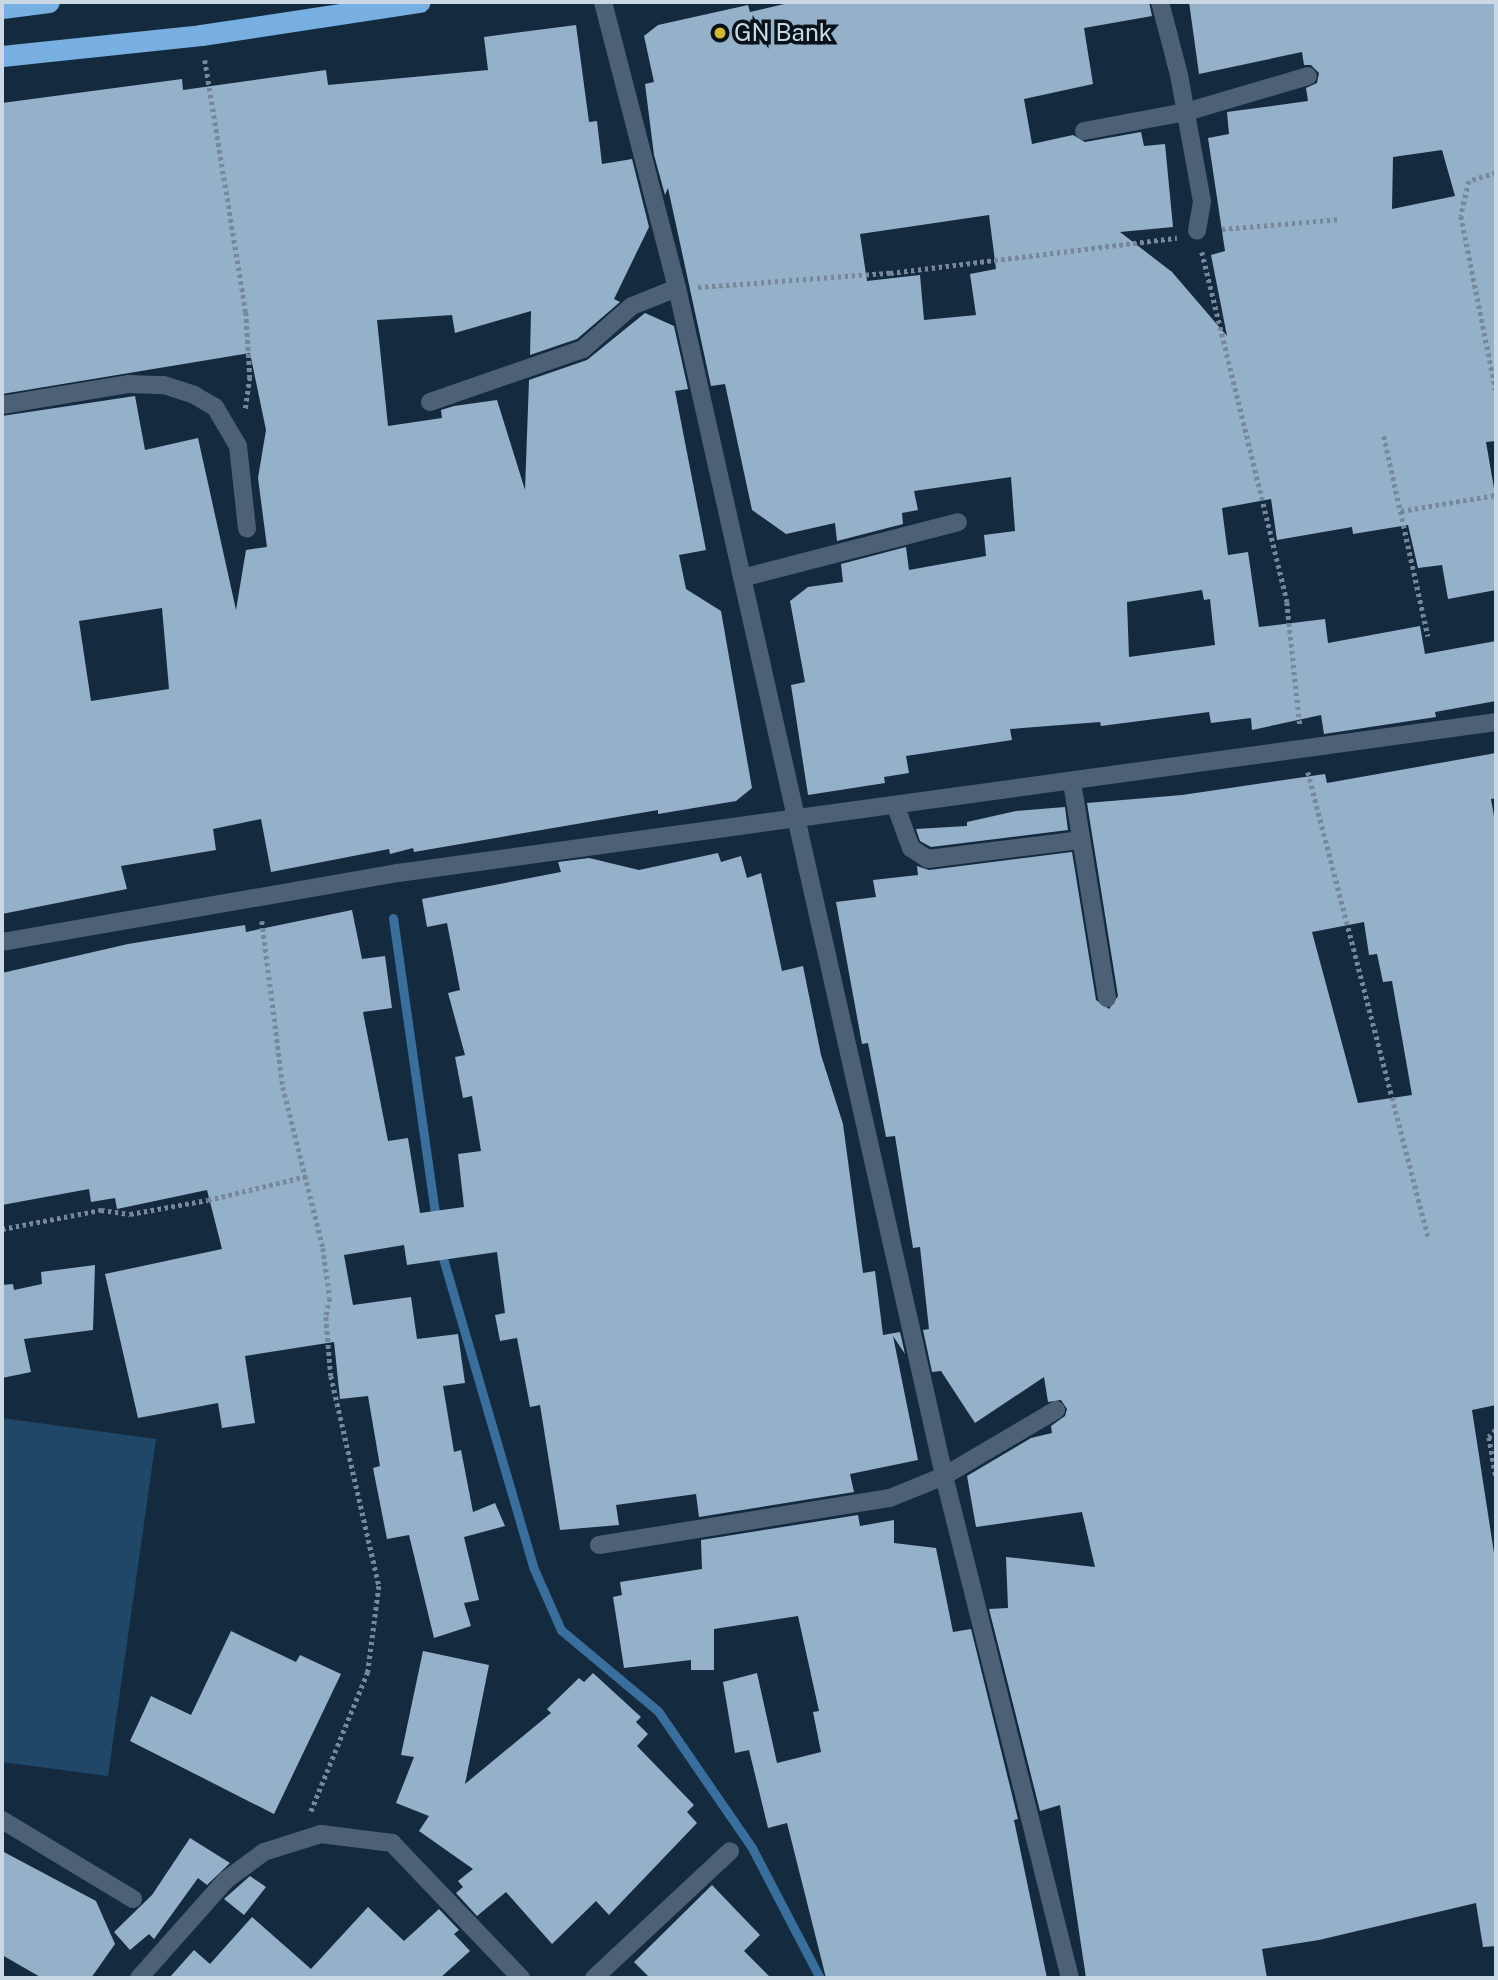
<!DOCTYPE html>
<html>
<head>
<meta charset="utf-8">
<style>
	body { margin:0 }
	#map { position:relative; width:1498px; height:1980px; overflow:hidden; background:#142b3f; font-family:"Public Sans",sans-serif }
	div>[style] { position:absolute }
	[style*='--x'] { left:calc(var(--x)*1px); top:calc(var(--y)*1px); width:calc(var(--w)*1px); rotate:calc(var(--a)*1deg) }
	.green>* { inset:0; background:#204768 }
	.stream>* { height:9px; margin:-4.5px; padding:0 4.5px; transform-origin:4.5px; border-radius:4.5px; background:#396e9d }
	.building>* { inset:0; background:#95b0c9 }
	.path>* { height:4.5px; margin-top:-2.25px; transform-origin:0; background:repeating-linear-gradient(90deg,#768899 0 3.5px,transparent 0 7px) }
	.minor>* { height:18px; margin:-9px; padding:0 9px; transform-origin:9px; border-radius:9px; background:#4c6175 }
	.highway>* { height:21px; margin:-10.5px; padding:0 10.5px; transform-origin:10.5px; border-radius:10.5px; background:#78afe1 }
	.dots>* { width:19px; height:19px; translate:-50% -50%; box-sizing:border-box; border:4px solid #09121b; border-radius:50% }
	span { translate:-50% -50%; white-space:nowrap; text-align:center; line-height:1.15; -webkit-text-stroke:7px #09121b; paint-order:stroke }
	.poi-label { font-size:24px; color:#cad8e5 }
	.left { translate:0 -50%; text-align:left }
	.frame { position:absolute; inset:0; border:4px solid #cad8e5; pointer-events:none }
</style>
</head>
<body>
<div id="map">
	<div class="green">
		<div style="clip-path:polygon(2px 1418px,156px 1439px,108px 1776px,2px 1762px)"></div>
	</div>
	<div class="stream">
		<div style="--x:393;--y:918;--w:306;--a:81.9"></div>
		<div style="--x:440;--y:1248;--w:334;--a:73.7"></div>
		<div style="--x:534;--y:1569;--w:67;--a:66.1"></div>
		<div style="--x:561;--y:1630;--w:126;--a:39.9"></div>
		<div style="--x:658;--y:1711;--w:166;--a:55.5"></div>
		<div style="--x:752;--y:1848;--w:147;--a:62.4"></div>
	</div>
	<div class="building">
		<div style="clip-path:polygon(evenodd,793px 2px,1149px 2px,1152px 16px,1084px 28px,1093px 84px,1024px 99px,1032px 144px,1073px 135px,1085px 142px,1141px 132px,1144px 146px,1165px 144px,1173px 227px,1120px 232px,1172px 272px,1227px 336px,1211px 255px,1225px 251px,1208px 138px,1229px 134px,1227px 112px,1308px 101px,1306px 88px,1317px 83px,1319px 73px,1311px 65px,1304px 65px,1302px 52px,1199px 74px,1189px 2px,1496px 2px,1496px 441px,1486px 442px,1496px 500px,1496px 590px,1448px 599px,1442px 565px,1418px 568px,1408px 525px,1353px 534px,1352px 527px,1277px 540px,1271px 499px,1222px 508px,1228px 555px,1248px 552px,1259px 627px,1325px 619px,1328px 643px,1420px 626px,1425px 654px,1496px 641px,1496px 701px,1435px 712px,1436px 717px,1324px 734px,1321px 715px,1252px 730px,1251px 718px,1211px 723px,1209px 712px,1101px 726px,1100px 722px,1010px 729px,1012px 740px,906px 756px,909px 773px,884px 777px,885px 783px,808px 795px,791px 685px,805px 682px,790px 601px,808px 587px,843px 582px,841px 564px,906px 547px,909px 570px,986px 556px,984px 535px,1015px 531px,1011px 477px,914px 491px,918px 510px,902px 513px,903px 524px,837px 541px,835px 523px,786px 534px,752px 510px,725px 384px,711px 386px,668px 188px,665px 195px,654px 155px,645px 84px,654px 82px,644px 36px,658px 25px,748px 5px,750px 12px,793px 2px,1442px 150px,1455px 196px,1392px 209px,1393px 157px,1442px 150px,793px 2px,989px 215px,996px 269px,970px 274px,976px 315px,924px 320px,920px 275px,867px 281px,860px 234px,989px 215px,793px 2px,1202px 590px,1204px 600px,1210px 599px,1215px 645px,1129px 657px,1127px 602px,1202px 590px)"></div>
		<div style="clip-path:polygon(evenodd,576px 25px,589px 122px,597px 121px,602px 164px,632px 159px,649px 227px,614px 299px,620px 302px,577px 339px,530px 355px,531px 311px,455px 333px,452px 315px,377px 320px,388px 426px,442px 418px,441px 410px,454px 406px,497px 400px,525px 490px,529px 380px,587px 360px,645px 313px,674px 326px,688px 389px,675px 391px,706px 550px,679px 555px,686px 589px,721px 611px,752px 788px,736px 801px,658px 814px,658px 810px,414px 852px,413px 848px,390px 854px,389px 849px,271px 872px,261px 819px,213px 829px,216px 850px,121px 866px,127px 889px,2px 914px,2px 416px,135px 396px,145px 450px,198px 438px,236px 610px,246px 550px,267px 547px,258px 478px,266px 430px,250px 353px,2px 394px,2px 103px,182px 79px,183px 90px,326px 70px,328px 85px,488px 70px,484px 37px,576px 25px,162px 608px,169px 689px,91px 701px,79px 621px,162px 608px)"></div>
		<div style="clip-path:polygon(evenodd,1496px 753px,1496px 798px,1491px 799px,1496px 828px,1496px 1405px,1472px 1410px,1496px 1566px,1496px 1946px,1483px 1947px,1476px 1903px,1319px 1940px,1262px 1949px,1267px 1978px,1086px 1978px,1060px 1805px,1040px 1811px,989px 1609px,1008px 1608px,1006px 1557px,1095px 1567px,1082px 1512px,976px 1527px,967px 1476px,1031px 1438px,1052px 1433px,1051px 1426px,1065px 1416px,1067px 1409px,1061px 1400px,1048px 1402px,1044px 1377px,975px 1423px,941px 1371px,932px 1372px,923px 1330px,929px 1329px,920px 1247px,913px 1248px,895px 1136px,886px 1137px,868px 1043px,862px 1044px,836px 902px,876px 897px,873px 880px,918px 875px,917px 866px,929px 870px,1072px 852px,1096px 1000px,1109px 1009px,1118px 996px,1087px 803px,1182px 795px,1325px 774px,1327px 783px,1496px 753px,1364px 922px,1369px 955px,1377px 954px,1383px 982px,1392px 981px,1412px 1095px,1358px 1103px,1312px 932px,1364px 922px)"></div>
		<div style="clip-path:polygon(1065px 807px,1068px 830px,931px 847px,920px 841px,916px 829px,967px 826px,967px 822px,1016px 811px)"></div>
		<div style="clip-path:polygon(718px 853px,721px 862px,741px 856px,747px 878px,761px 873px,782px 971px,803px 966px,821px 1055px,843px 1124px,863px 1273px,875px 1271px,883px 1335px,900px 1332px,905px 1354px,893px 1336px,918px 1460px,850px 1474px,854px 1492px,699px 1517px,696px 1494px,616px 1505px,619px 1525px,560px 1530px,540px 1405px,530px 1407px,517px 1338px,500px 1341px,495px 1315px,505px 1313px,497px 1252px,407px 1265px,404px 1245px,344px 1255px,353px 1305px,411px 1297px,417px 1339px,458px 1334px,465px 1383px,443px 1386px,454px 1452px,461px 1450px,473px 1512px,495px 1503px,505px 1526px,464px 1537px,479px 1600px,464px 1603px,471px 1626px,434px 1638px,409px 1535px,387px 1539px,373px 1468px,380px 1466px,368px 1396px,340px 1399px,334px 1342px,245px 1356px,255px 1423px,222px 1428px,218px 1403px,138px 1418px,105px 1274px,222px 1249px,207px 1190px,117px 1209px,115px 1198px,91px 1202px,89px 1189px,2px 1205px,2px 973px,128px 944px,245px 925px,246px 932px,352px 910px,362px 959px,385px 956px,392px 1008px,363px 1012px,388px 1141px,408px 1138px,420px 1213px,464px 1207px,458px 1154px,481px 1151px,472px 1096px,463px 1098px,455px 1057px,465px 1055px,448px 993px,460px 990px,447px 923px,427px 927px,422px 899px,561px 872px,558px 862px,589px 858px,639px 870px)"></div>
		<div style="clip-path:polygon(95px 1265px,93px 1330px,24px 1339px,31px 1372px,2px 1378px,2px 1285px,13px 1284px,14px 1290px,42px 1284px,41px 1272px)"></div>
		<div style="clip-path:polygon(858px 1515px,860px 1526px,894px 1520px,894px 1543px,936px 1548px,953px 1632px,971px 1629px,1018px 1819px,1014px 1820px,1047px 1978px,826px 1978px,787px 1823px,768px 1828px,749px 1750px,735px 1753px,723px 1682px,757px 1673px,777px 1763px,821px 1752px,813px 1712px,819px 1711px,798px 1616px,714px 1629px,714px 1670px,691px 1670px,691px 1660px,624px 1668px,613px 1597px,622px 1595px,620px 1582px,702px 1569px,701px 1540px)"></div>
		<div style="clip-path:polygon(231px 1631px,296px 1662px,300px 1655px,341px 1674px,274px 1814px,130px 1741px,151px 1696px,191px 1715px)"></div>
		<div style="clip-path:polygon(423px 1651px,489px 1665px,465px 1784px,551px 1713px,547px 1709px,579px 1678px,584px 1682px,593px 1673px,641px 1717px,636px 1722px,648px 1734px,637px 1746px,694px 1805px,687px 1812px,697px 1823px,609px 1915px,596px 1901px,552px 1944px,506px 1892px,477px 1916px,456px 1893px,463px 1887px,458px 1881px,473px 1869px,419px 1831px,429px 1816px,396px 1803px,414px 1757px,401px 1755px)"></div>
		<div style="clip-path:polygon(190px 1838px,230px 1863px,207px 1885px,198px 1878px,154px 1939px,149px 1934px,130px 1950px,114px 1932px,152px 1895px)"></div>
		<div style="clip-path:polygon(2px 1851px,96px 1901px,115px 1944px,91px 1978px,42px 1978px,2px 1955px)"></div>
		<div style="clip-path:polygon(250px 1876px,266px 1887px,244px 1915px,224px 1899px)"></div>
		<div style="clip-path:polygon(712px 1885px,760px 1935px,744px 1951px,771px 1978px,650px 1978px,634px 1962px)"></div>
		<div style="clip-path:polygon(368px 1907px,404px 1941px,439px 1909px,459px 1930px,454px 1934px,470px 1951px,440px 1978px,169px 1978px,194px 1950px,210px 1964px,252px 1917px,311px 1969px)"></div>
	</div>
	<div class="path">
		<div style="--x:205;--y:60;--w:255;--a:80.8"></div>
		<div style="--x:246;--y:312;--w:65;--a:86.5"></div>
		<div style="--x:250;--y:377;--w:34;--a:98"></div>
		<div style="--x:1496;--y:173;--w:28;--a:163"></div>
		<div style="--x:1469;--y:181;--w:36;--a:103"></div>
		<div style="--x:1461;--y:216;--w:178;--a:78.7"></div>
		<div style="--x:1222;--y:229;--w:118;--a:-4.8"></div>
		<div style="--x:1202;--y:252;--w:360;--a:76.3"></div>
		<div style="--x:1287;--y:602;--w:125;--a:84"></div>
		<div style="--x:698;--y:287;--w:193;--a:-4.2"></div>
		<div style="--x:890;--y:273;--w:289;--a:-7"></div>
		<div style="--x:1384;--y:436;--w:205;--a:77.6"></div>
		<div style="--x:1401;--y:511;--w:96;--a:-9.6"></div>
		<div style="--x:1308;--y:772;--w:480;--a:75.5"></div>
		<div style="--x:262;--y:921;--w:167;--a:82.8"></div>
		<div style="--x:283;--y:1087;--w:166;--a:76"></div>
		<div style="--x:323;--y:1248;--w:50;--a:82"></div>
		<div style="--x:330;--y:1298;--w:19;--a:102"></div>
		<div style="--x:326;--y:1317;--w:59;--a:85.2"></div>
		<div style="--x:331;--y:1376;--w:215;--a:77.1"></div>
		<div style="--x:379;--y:1586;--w:87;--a:97.3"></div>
		<div style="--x:368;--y:1672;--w:153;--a:112.2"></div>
		<div style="--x:2;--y:1229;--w:101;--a:-10.9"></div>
		<div style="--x:101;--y:1210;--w:29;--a:8"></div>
		<div style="--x:130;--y:1214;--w:79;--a:-10.2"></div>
		<div style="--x:208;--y:1200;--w:102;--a:-13.6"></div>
		<div style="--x:1496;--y:1430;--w:10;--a:135"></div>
		<div style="--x:1489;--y:1437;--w:39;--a:80"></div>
	</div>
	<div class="minor">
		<div style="--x:603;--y:2;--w:295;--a:75.5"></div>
		<div style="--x:677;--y:288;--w:1218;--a:77.33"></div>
		<div style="--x:944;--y:1476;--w:518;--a:75.91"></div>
		<div style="--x:1160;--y:2;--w:75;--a:75.4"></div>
		<div style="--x:1179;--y:75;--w:129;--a:79.7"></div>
		<div style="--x:1202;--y:202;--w:29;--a:100"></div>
		<div style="--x:1084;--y:131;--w:104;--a:-10.6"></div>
		<div style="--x:1186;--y:112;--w:127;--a:-16.4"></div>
		<div style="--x:430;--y:402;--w:162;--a:-19.1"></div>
		<div style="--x:583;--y:349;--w:65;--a:-41.3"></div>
		<div style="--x:632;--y:306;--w:48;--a:-21.8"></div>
		<div style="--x:2;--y:405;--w:129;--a:-9.4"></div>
		<div style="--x:129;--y:384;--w:35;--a:2"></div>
		<div style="--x:164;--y:385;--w:32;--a:18"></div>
		<div style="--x:194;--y:395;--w:24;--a:30"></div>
		<div style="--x:215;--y:407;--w:45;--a:59.5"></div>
		<div style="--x:238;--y:446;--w:83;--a:83.8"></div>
		<div style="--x:742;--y:578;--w:223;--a:-14.5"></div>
		<div style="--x:1072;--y:782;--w:219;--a:80.8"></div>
		<div style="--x:896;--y:807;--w:44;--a:69.9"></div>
		<div style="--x:911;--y:848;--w:20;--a:33"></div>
		<div style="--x:928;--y:859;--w:153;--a:-7.1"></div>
		<div style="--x:2;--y:942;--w:402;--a:-9.9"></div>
		<div style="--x:398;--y:873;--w:1108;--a:-7.83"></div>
		<div style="--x:599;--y:1545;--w:295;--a:-9.2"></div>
		<div style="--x:890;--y:1498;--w:58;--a:-22.2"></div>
		<div style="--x:944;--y:1476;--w:130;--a:-30.5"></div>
		<div style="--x:2;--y:1820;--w:153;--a:31.1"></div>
		<div style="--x:139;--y:1978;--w:131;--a:-48.4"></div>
		<div style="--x:226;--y:1880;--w:47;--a:-36.4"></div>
		<div style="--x:264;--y:1852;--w:60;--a:-17.5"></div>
		<div style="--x:321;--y:1834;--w:72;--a:7.2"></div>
		<div style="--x:392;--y:1843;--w:187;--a:46.3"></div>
		<div style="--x:594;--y:1978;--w:186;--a:-43"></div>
	</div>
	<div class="highway">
		<div style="--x:2;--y:8;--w:47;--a:-7.3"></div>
		<div style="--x:2;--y:56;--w:200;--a:-6"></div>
		<div style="--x:201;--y:35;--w:221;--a:-8.6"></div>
	</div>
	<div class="dots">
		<div style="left:720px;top:33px;background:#d2b736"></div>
	</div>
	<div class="poi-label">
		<span class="left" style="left:734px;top:33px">GN Bank</span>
	</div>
	<div class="frame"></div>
</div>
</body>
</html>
